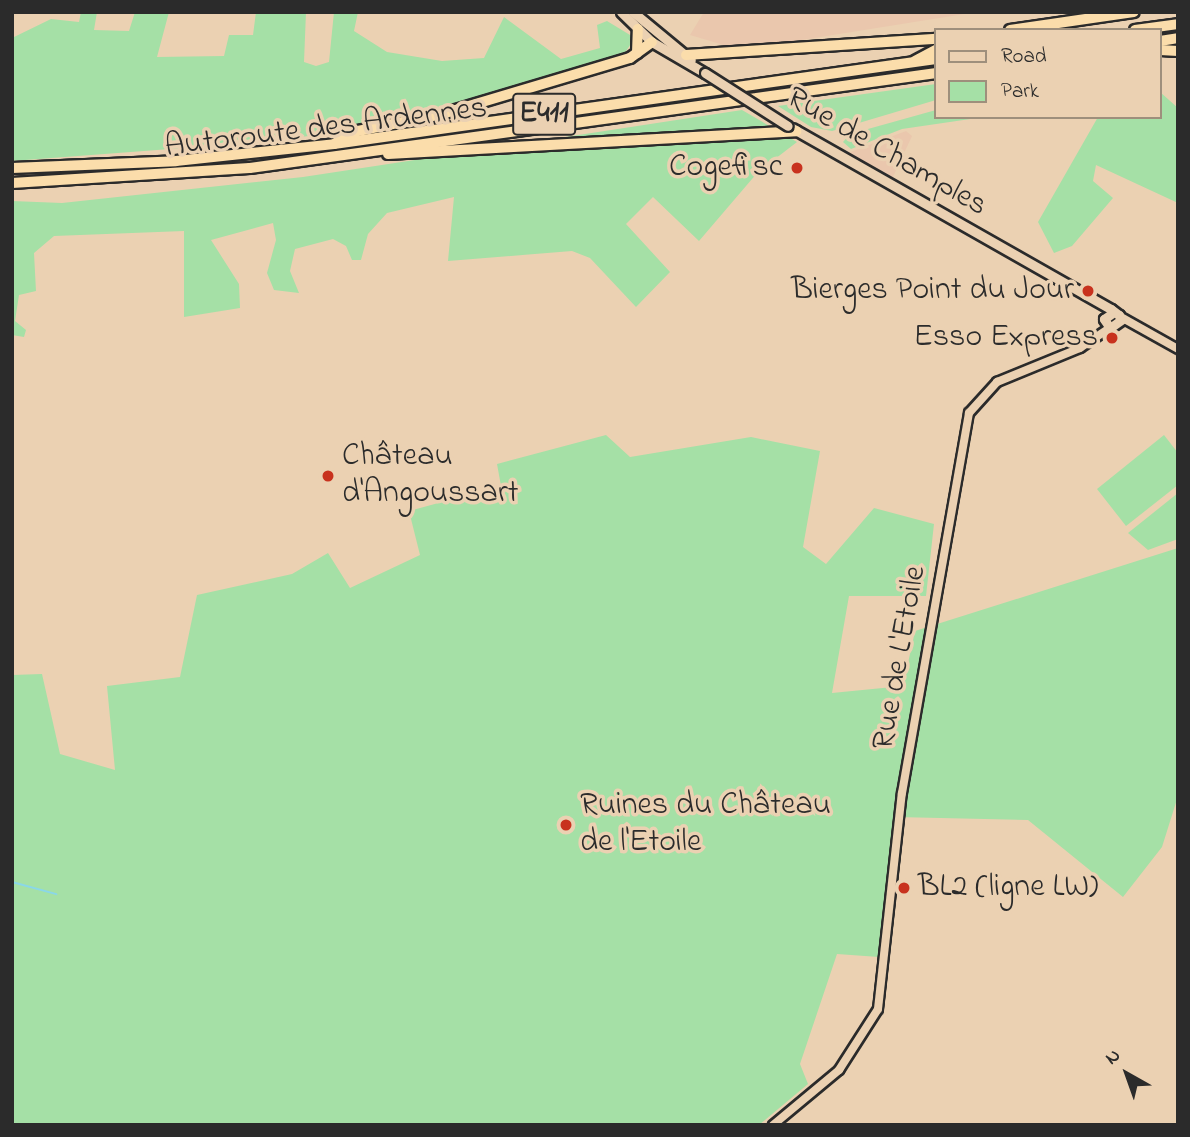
<!DOCTYPE html>
<html>
<head>
<meta charset="utf-8">
<style>
	body { margin:0 }
	#map { position:relative; width:1190px; height:1137px; overflow:hidden; background:#ebd1b2; font-family:"Indie Flower",sans-serif }
	div>[style] { position:absolute }
	[style*='--x'] { left:calc(var(--x)*1px); top:calc(var(--y)*1px); width:calc(var(--w)*1px); rotate:calc(var(--a)*1deg) }
	.built>* { inset:0; background:#eac7ad }
	.green>* { inset:0; background:#a5e0a6 }
	.stream>* { height:2px; margin:-1px; padding:0 1px; transform-origin:1px; border-radius:1px; background:#8ad7e8 }
	.roads { filter:drop-shadow(2px 0 #2b2b2b) drop-shadow(-2px 0 #2b2b2b) drop-shadow(0 2px #2b2b2b) drop-shadow(0 -2px #2b2b2b) }
	.tertiary>* { height:8px; margin:-4px; padding:0 4px; transform-origin:4px; border-radius:4px; background:#ebd1b2 }
	.secondary>* { height:9px; margin:-4.5px; padding:0 4.5px; transform-origin:4.5px; border-radius:4.5px; background:#ebd1b2 }
	.motorway>* { height:10px; margin:-5px; padding:0 5px; transform-origin:5px; border-radius:5px; background:#fbddab }
	.bridges { filter:drop-shadow(2px 0 #2b2b2b) drop-shadow(-2px 0 #2b2b2b) drop-shadow(0 2px #2b2b2b) drop-shadow(0 -2px #2b2b2b) }
	.secondary-bridge>* { height:9px; margin:-4.5px; padding:0 4.5px; transform-origin:4.5px; border-radius:4.5px; background:#ebd1b2 }
	.dots>* { width:19px; height:19px; translate:-50% -50%; box-sizing:border-box; border:4px solid #ebd1b2; border-radius:50% }
	span { translate:-50% -50%; white-space:nowrap; text-align:center; line-height:1.15; -webkit-text-stroke:7px #ebd1b2; paint-order:stroke }
	.shield-label span { padding:2px 5px; background:#ebd1b2; border:2px solid; border-radius:5px; -webkit-text-stroke-width:0 }
	.shield-label { font-size:30px; color:#2b2b2b; font-weight:700 }
	.street-label { font-size:32px; color:#2b2b2b }
	.poi-label { font-size:32px; color:#2b2b2b }
	.right { translate:-100% -50%; text-align:right }
	.left { translate:0 -50%; text-align:left }
	.frame { position:absolute; inset:0; border:14px solid #2b2b2b; pointer-events:none }
	.legend { position:absolute; left:934px; top:28px; width:228px; height:91px; box-sizing:border-box; background:#ebd1b2; border:2px solid #9e8f7c; margin:0; padding:9px 12px; list-style:none; font-size:21px; color:#2b2b2b }
	.legend li { display:flex; align-items:center; gap:14px; height:35px }
	.legend b { width:35px; border:2px solid #9e8f7c }
	.north { position:absolute; left:1092px; top:1039px; width:70px; height:70px; -webkit-text-stroke:5px #ebd1b2; paint-order:stroke; rotate:320deg; font-size:19px; font-weight:700; line-height:28px; text-align:center; color:#2b2b2b }
	.north::after { content:''; display:block; margin:auto; width:24px; height:32px; background:#2b2b2b; clip-path:polygon(50% 0,100% 100%,50% 72%,0 100%) }
</style>
</head>
<body>
<div id="map">
	<div class="built">
		<div style="clip-path:polygon(704px 12px,977px 12px,764px 46px,727px 46px,690px 35px)"></div>
		<div style="clip-path:polygon(906px 131px,912px 136px,892px 179px,848px 153px)"></div>
	</div>
	<div class="green">
		<div style="clip-path:polygon(81px 12px,97px 12px,94px 30px,129px 31px,135px 12px,169px 12px,157px 57px,224px 56px,229px 35px,253px 35px,256px 12px,306px 12px,304px 62px,316px 66px,329px 62px,334px 12px,358px 12px,354px 31px,387px 52px,442px 61px,484px 58px,504px 17px,561px 59px,600px 48px,597px 25px,607px 21px,635px 38px,624px 54px,369px 128px,263px 142px,12px 161px,12px 38px,51px 19px,79px 22px)"></div>
		<div style="clip-path:polygon(936px 84px,936px 100px,832px 131px,811px 127px,778px 106px)"></div>
		<div style="clip-path:polygon(1160px 92px,1178px 108px,1178px 203px,1096px 165px,1093px 181px,1113px 198px,1072px 246px,1054px 253px,1038px 222px,1098px 117px,1160px 117px)"></div>
		<div style="clip-path:polygon(742px 110px,797px 142px,758px 172px,699px 241px,653px 197px,626px 224px,670px 272px,636px 307px,590px 258px,572px 251px,448px 261px,454px 197px,387px 213px,368px 234px,361px 260px,352px 260px,346px 246px,333px 239px,295px 249px,290px 271px,299px 293px,274px 290px,267px 273px,276px 240px,273px 223px,211px 240px,239px 284px,240px 308px,184px 317px,184px 231px,54px 236px,34px 253px,36px 291px,19px 295px,15px 321px,26px 330px,24px 337px,12px 335px,12px 201px,62px 203px,303px 177px)"></div>
		<div style="clip-path:polygon(936px 110px,936px 117px,984px 117px,902px 129px,851px 149px,843px 142px,850px 134px)"></div>
		<div style="clip-path:polygon(606px 435px,630px 457px,751px 437px,820px 451px,803px 547px,826px 564px,874px 508px,934px 524px,926px 596px,849px 596px,832px 693px,903px 686px,915px 631px,1178px 548px,1178px 796px,1162px 847px,1123px 897px,1028px 820px,896px 817px,879px 957px,837px 954px,800px 1064px,808px 1084px,759px 1125px,12px 1125px,12px 675px,42px 674px,60px 754px,115px 770px,107px 686px,180px 677px,197px 595px,292px 574px,328px 553px,350px 588px,420px 555px,409px 511px,501px 486px,497px 464px)"></div>
		<div style="clip-path:polygon(1164px 435px,1178px 453px,1178px 485px,1126px 526px,1097px 489px)"></div>
		<div style="clip-path:polygon(1178px 493px,1178px 539px,1148px 550px,1128px 533px)"></div>
	</div>
	<div class="stream">
		<div style="--x:12;--y:882;--w:46;--a:15.3"></div>
	</div>
	<div class="roads">
		<div class="tertiary">
			<div style="--x:1119;--y:316;--w:68;--a:29.2"></div>
			<div style="--x:773;--y:1125;--w:86;--a:-39.8"></div>
			<div style="--x:839;--y:1070;--w:72;--a:-57.4"></div>
			<div style="--x:878;--y:1009;--w:217;--a:-83.7"></div>
			<div style="--x:902;--y:793;--w:386;--a:-80"></div>
			<div style="--x:969;--y:413;--w:42;--a:-47.9"></div>
			<div style="--x:997;--y:382;--w:90;--a:-22.3"></div>
			<div style="--x:1080;--y:348;--w:36;--a:-34"></div>
		</div>
		<div class="secondary">
			<div style="--x:621;--y:12;--w:43;--a:44.1"></div>
			<div style="--x:652;--y:42;--w:61;--a:30.3"></div>
			<div style="--x:633;--y:12;--w:75;--a:39.6"></div>
			<div style="--x:792;--y:128;--w:367;--a:29.6"></div>
			<div style="--x:1111;--y:309;--w:10;--a:37"></div>
			<div style="--x:1119;--y:315;--w:5;--a:68"></div>
			<div style="--x:1121;--y:320;--w:14;--a:144"></div>
			<div style="--x:1110;--y:328;--w:11;--a:-124"></div>
			<div style="--x:1104;--y:319;--w:12;--a:-35"></div>
		</div>
		<div class="motorway">
			<div style="--x:1010;--y:30;--w:125;--a:-8.3"></div>
			<div style="--x:1135;--y:30;--w:43;--a:-7.9"></div>
			<div style="--x:1160;--y:41;--w:18;--a:-9"></div>
			<div style="--x:1160;--y:50;--w:18;--a:3"></div>
			<div style="--x:637;--y:53;--w:24;--a:-88"></div>
			<div style="--x:686;--y:55;--w:251;--a:-3.7"></div>
			<div style="--x:915;--y:61;--w:24;--a:-28"></div>
			<div style="--x:337;--y:142;--w:14;--a:-39"></div>
			<div style="--x:348;--y:133;--w:96;--a:-11.4"></div>
			<div style="--x:442;--y:114;--w:196;--a:-16.6"></div>
			<div style="--x:630;--y:58;--w:27;--a:-36"></div>
			<div style="--x:388;--y:154;--w:409;--a:-3.2"></div>
			<div style="--x:12;--y:168;--w:164;--a:-2.4"></div>
			<div style="--x:176;--y:161;--w:159;--a:-6.1"></div>
			<div style="--x:334;--y:144;--w:608;--a:-8.04"></div>
			<div style="--x:12;--y:183;--w:238;--a:-3.6"></div>
			<div style="--x:250;--y:168;--w:693;--a:-7.88"></div>
		</div>
	</div>
	<div class="bridges">
		<div class="secondary-bridge">
			<div style="--x:705;--y:73;--w:98;--a:32.6"></div>
		</div>
	</div>
	<div class="dots">
		<div style="left:797px;top:168px;background:#c8321e"></div>
		<div style="left:1088px;top:291px;background:#c8321e"></div>
		<div style="left:1112px;top:338px;background:#c8321e"></div>
		<div style="left:328px;top:476px;background:#c8321e"></div>
		<div style="left:566px;top:825px;background:#c8321e"></div>
		<div style="left:904px;top:888px;background:#c8321e"></div>
	</div>
	<div class="shield-label">
		<span style="left:544px;top:114px">E411</span>
	</div>
	<div class="street-label">
		<span style="left:326px;top:129px;rotate:-7deg">Autoroute des Ardennes</span>
		<span style="left:886px;top:153px;rotate:30deg">Rue de Champles</span>
		<span style="left:901px;top:658px;rotate:-80deg">Rue de L'Etoile</span>
	</div>
	<div class="poi-label">
		<span class="right" style="left:783px;top:168px">Cogefisc</span>
		<span class="right" style="left:1074px;top:291px">Bierges Point du Jour</span>
		<span class="right" style="left:1098px;top:338px">Esso Express</span>
		<span class="left" style="left:342px;top:476px">Château<br>d'Angoussart</span>
		<span class="left" style="left:580px;top:825px">Ruines du Château<br>de l'Etoile</span>
		<span class="left" style="left:918px;top:888px">BL2 (ligne LW)</span>
	</div>
	<div class="frame"></div>
	<ul class="legend">
	<li><b style="height:9px;background:#ebd1b2"></b>Road</li>
	<li><b style="height:19px;background:#a5e0a6"></b>Park</li>
	</ul>
	<div class="north">N</div>
</div>
</body>
</html>
